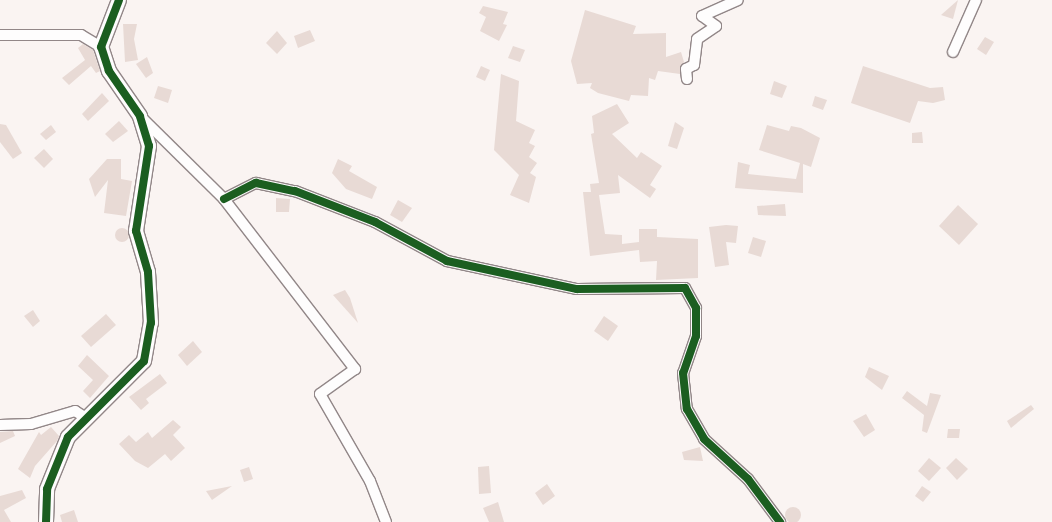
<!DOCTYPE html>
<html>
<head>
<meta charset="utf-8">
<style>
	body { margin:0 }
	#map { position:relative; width:1052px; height:522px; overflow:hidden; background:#faf4f2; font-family:Mali,sans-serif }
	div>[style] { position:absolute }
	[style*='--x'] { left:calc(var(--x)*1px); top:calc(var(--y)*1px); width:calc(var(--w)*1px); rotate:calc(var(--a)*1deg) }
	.building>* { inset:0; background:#e8dad5 }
	.round { border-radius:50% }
	.roads { filter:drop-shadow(1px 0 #928788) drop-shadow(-1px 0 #928788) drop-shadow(0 1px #928788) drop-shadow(0 -1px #928788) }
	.street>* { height:10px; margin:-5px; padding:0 5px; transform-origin:5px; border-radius:5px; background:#fefdfd }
	.secondary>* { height:14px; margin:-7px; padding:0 7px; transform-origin:7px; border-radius:7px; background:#fefdfd }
	.cycleway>* { height:8px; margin:-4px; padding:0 4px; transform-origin:4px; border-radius:4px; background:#1b5e20 }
	span { translate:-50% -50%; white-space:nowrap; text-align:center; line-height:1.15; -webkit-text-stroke:4px #fff; paint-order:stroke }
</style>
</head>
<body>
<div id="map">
	<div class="building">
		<div style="clip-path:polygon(958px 0,953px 19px,941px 15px)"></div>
		<div style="clip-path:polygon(483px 6px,508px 12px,503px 24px,507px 25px,499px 41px,480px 31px,486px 17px,479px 13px)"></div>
		<div style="clip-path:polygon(585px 10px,636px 26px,633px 34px,666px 33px,666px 57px,681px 52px,684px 62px,680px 74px,658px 71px,655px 80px,649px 78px,648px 96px,631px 95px,629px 101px,598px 93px,590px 88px,592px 83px,577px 84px,571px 61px)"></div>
		<div style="clip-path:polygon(123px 24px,137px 24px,134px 39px,138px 60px,125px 62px)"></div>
		<div style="clip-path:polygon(310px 30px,315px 41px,298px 48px,294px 36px)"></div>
		<div style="clip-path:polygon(277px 31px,287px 43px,277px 54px,266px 43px)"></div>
		<div style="clip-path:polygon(985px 37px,994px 42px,986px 55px,977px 49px)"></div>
		<div style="clip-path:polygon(83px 44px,93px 50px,100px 71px,96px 73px,91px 66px,69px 85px,62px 78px,85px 60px,78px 48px)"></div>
		<div style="clip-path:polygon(513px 46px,525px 50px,520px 62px,508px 58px)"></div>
		<div style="clip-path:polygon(147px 57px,153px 73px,146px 78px,136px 64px)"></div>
		<div style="clip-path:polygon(481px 66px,490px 70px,485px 81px,476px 77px)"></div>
		<div style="clip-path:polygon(863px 66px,930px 88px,943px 87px,945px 100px,933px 103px,918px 101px,910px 123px,851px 103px)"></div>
		<div style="clip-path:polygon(501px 74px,519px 81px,516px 121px,535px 130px,529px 143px,535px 146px,529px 157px,537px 163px,530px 173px,536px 177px,529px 203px,510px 195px,519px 175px,494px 150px)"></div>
		<div style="clip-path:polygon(774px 81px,787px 86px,782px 98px,770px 94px)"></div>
		<div style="clip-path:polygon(158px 86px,172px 90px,168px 103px,154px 98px)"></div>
		<div style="clip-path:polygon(102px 93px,109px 101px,88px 121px,82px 114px)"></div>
		<div style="clip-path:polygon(815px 96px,827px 100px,823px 110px,812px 106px)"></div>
		<div style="clip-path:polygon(617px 104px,629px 123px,612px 134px,637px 158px,641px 152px,662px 166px,650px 185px,656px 189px,650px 198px,618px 175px,620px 193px,599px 195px,605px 234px,622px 235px,622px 244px,639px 242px,639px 229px,657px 229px,657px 237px,698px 239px,698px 278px,656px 280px,657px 261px,640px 262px,639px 250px,590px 256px,583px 192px,591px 192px,590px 184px,599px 183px,591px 134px,594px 133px,592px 116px)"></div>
		<div style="clip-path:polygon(119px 121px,128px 131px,113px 142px,105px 134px)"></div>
		<div style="clip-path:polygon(675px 122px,684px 128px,677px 149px,668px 146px)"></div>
		<div style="clip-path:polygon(0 124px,6px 125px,22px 153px,13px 159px,0 142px)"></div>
		<div style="clip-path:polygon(51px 125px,56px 132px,46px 140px,40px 134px)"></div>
		<div style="clip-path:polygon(767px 125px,789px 131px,791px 126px,801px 128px,820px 138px,811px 167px,803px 164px,803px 193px,735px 188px,738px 162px,750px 165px,748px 174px,796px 179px,800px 163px,759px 150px)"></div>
		<div style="clip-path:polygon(922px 132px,923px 143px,912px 143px,912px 133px)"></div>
		<div style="clip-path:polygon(44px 149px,53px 159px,44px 168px,34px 158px)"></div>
		<div style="clip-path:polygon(107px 159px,121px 159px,121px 179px,132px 181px,126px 216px,104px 213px,108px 180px,95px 197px,89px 179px)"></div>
		<div style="clip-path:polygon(338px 159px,352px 166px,349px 171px,377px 187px,372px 199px,346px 189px,332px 173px)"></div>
		<div style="clip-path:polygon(276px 198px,290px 199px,289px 212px,276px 212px)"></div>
		<div style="clip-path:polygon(398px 200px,412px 208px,402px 222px,390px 215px)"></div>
		<div style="clip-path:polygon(785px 204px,786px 216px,758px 215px,757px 206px)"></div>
		<div style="clip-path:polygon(958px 205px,978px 224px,959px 245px,939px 226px)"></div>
		<div style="clip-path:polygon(726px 225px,738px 226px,736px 243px,726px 242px,729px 265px,715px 267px,709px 227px)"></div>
		<div class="round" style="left:115px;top:228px;width:14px;height:14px"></div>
		<div style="clip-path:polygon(753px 237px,766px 241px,761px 257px,748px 253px)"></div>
		<div style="clip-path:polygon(345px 290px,350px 298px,358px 323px,333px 295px)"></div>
		<div style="clip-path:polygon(33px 310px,40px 321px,33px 327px,24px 316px)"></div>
		<div style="clip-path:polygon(106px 314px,116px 325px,91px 347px,81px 336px)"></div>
		<div style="clip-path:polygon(604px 316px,618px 326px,608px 341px,594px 331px)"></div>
		<div style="clip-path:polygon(193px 341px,202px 352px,187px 366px,178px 355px)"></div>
		<div style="clip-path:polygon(87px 355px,109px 376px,90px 398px,83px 391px,93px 380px,78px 366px)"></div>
		<div style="clip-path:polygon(869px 367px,889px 376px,882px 390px,865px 377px)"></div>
		<div style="clip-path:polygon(160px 374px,167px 383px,146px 399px,149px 403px,141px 410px,129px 397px)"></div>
		<div style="clip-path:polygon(907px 391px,927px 406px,930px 393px,941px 395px,927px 433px,922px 431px,924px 415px,902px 398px)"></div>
		<div style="clip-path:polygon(1031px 405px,1034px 409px,1011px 428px,1007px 421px)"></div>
		<div style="clip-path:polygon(866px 414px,875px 430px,864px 437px,853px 421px)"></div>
		<div style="clip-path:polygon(173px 420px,181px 427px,173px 435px,185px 448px,171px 461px,165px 454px,148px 468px,135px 461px,119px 444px,129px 435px,136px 442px,148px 432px,152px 438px)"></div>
		<div style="clip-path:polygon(51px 427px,59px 436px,57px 441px,35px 466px,30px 478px,18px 469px,39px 432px,41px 435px)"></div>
		<div style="clip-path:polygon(948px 429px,960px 429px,959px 438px,947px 438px)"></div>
		<div style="clip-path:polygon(13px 431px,15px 436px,0 443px,0 432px)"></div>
		<div style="clip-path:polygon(700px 447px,703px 461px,684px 460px,682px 452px)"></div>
		<div style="clip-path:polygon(929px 458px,941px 468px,929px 481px,918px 471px)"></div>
		<div style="clip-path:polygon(956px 458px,968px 469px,957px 480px,946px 468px)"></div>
		<div style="clip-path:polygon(489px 466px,491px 493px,479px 494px,478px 467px)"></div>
		<div style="clip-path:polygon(249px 467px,253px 479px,244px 482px,240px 470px)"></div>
		<div style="clip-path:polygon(547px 484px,555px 496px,543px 505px,535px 493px)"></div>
		<div style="clip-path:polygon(232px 486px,212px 500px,206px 491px)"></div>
		<div style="clip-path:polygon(922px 486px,931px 492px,923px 502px,915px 496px)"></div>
		<div style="clip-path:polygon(22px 490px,26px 498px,4px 510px,11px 522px,0 522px,0 496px)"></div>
		<div style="clip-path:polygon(498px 502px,504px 522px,489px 522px,483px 508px)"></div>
		<div class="round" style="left:785px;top:507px;width:16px;height:16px"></div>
		<div style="clip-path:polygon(74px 510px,78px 522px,62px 522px,60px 515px)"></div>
	</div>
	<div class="roads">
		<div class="street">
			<div style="--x:0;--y:35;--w:81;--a:0"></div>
			<div style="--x:81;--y:35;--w:23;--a:31"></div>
			<div style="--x:953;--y:52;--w:57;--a:-66.1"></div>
			<div style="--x:687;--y:79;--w:10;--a:-96"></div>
			<div style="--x:686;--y:69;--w:9;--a:-27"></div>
			<div style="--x:694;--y:65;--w:26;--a:-83"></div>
			<div style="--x:697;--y:39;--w:23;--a:-34"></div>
			<div style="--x:716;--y:26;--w:17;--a:-144"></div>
			<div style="--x:702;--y:16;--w:39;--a:-24"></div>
			<div style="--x:142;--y:118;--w:115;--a:44.6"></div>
			<div style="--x:224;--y:199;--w:215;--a:52.4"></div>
			<div style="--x:355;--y:369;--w:43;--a:144.5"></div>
			<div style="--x:320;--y:394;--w:100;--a:60.1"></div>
			<div style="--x:370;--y:481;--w:44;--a:68.7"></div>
			<div style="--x:224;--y:199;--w:36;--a:-27"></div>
			<div style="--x:256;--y:183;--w:40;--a:12"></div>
			<div style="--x:295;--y:191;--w:86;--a:21.2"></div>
			<div style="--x:375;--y:222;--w:82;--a:28.4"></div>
			<div style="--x:447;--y:261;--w:133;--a:12.2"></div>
			<div style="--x:577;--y:289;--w:108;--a:-0.5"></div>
			<div style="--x:685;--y:288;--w:23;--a:61"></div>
			<div style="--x:696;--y:308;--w:28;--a:90"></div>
			<div style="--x:696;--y:336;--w:39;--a:109"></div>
			<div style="--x:683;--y:373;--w:36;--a:84"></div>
			<div style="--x:687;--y:409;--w:34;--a:60"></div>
			<div style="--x:704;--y:439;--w:59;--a:42.3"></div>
			<div style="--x:748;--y:479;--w:54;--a:53.3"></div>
			<div style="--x:0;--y:425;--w:31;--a:-2"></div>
			<div style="--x:31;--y:424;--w:46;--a:-16.5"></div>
			<div style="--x:75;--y:411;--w:15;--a:32"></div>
		</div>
		<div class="secondary">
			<div style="--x:46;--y:522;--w:33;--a:-88"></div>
			<div style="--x:47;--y:489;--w:56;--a:-68"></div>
			<div style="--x:68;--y:437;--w:107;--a:-45"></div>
			<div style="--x:144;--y:361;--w:39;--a:-80"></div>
			<div style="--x:151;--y:323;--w:51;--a:-93.4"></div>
			<div style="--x:148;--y:272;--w:43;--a:-106.3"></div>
			<div style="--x:136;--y:231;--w:86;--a:-81.3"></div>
			<div style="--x:149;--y:146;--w:31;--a:-107"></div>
			<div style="--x:140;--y:116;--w:55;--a:-124.6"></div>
			<div style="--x:109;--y:71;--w:25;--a:-108"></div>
			<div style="--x:101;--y:47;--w:50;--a:-69"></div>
		</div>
	</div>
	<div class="cycleway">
		<div style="--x:224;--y:199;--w:36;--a:-27"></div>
		<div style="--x:256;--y:183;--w:40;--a:12"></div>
		<div style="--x:295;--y:191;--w:86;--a:21.2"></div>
		<div style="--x:375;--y:222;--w:82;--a:28.4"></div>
		<div style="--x:447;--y:261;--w:133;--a:12.2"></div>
		<div style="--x:577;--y:289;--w:108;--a:-0.5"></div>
		<div style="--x:685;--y:288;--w:23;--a:61"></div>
		<div style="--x:696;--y:308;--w:28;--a:90"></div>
		<div style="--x:696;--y:336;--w:39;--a:109"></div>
		<div style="--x:683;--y:373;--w:36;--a:84"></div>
		<div style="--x:687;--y:409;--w:34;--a:60"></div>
		<div style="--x:704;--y:439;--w:59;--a:42.3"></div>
		<div style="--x:748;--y:479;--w:54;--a:53.3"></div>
		<div style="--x:46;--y:522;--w:33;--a:-88"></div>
		<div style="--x:47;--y:489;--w:56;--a:-68"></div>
		<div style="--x:68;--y:437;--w:107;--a:-45"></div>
		<div style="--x:144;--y:361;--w:39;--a:-80"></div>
		<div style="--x:151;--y:323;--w:51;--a:-93.4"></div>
		<div style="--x:148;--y:272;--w:43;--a:-106.3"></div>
		<div style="--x:136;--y:231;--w:86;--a:-81.3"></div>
		<div style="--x:149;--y:146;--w:31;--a:-107"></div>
		<div style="--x:140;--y:116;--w:55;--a:-124.6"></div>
		<div style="--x:109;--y:71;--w:25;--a:-108"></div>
		<div style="--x:101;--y:47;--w:50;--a:-69"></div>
	</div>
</div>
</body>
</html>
